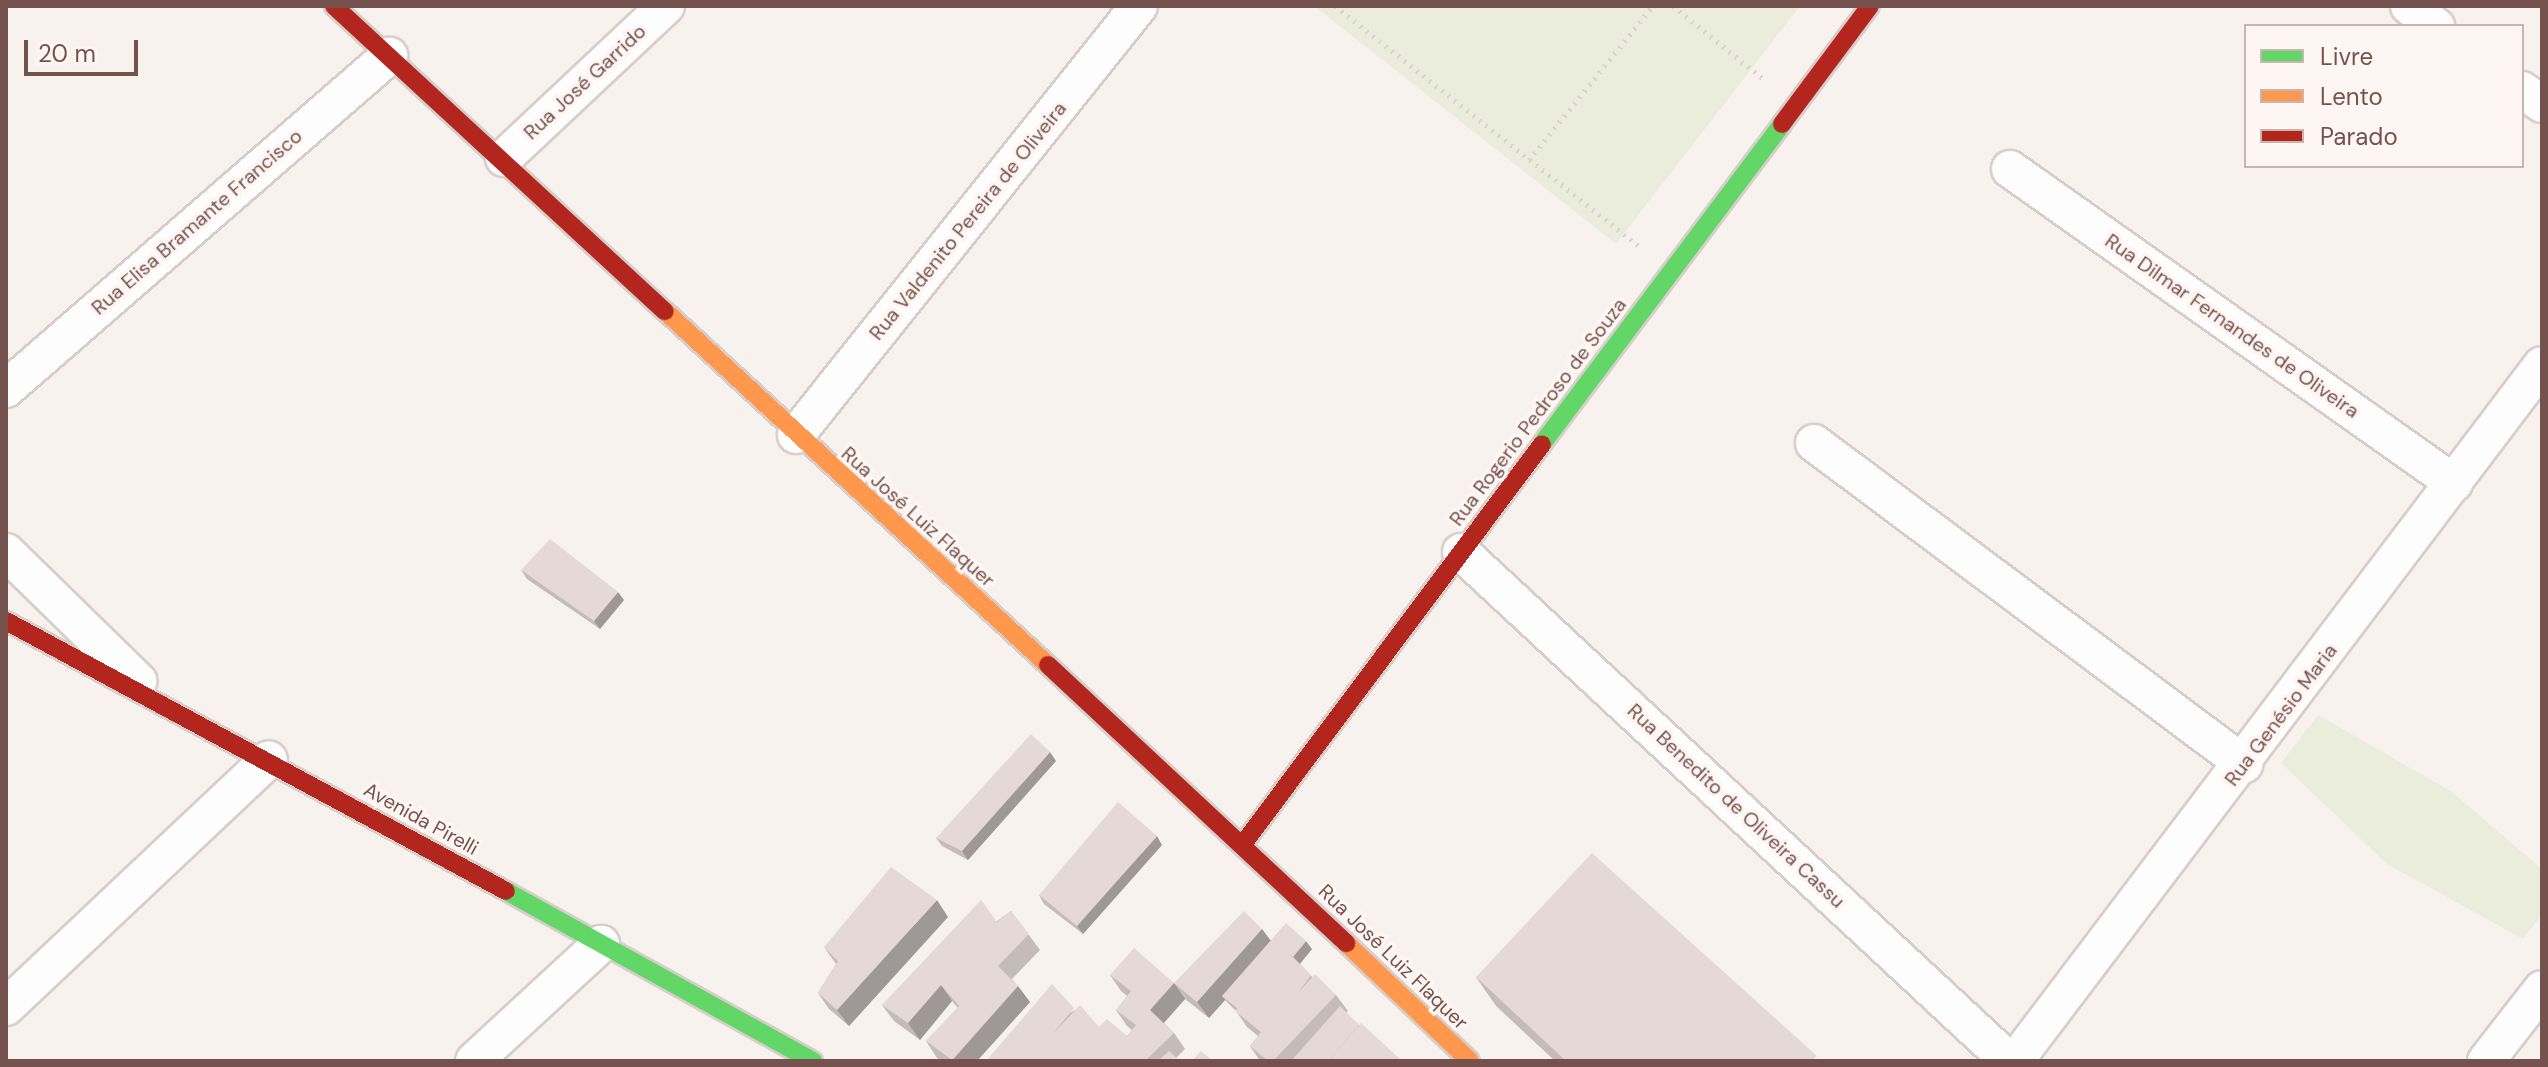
<!DOCTYPE html>
<html>
<head>
<meta charset="utf-8">
<style>
	body { margin:0 }
	#map { position:relative; width:2548px; height:1067px; overflow:hidden; background:#f8f2ef; font-family:"DM Sans",sans-serif }
	div>[style] { position:absolute }
	[style*='--x'] { left:calc(var(--x)*1px); top:calc(var(--y)*1px); width:calc(var(--w)*1px); rotate:calc(var(--a)*1deg) }
	.green>* { inset:0; background:#eaeddb }
	.path>* { height:5px; margin-top:-2.5px; transform-origin:0; background:repeating-linear-gradient(90deg,#dad1d0 0 2px,transparent 0 8px) }
	.roads { filter:drop-shadow(2px 0 #d7cecb) drop-shadow(-2px 0 #d7cecb) drop-shadow(0 2px #d7cecb) drop-shadow(0 -2px #d7cecb) }
	.street>* { height:36px; margin:-18px; padding:0 18px; transform-origin:18px; border-radius:18px; background:#fefdfd }
	.fast>* { height:18px; margin:-9px; padding:0 9px; transform-origin:9px; border-radius:9px; background:#63d668 }
	.slow>* { height:18px; margin:-9px; padding:0 9px; transform-origin:9px; border-radius:9px; background:#ff974d }
	.jam>* { height:18px; margin:-9px; padding:0 9px; transform-origin:9px; border-radius:9px; background:#b3261e }
	.wall>* { inset:0; background:#c5bbb9 }
	.shaded-wall>* { inset:0; background:#a09896 }
	.building>* { inset:0; background:#e5d9d7 }
	span { translate:-50% -50%; white-space:nowrap; text-align:center; line-height:1.15; -webkit-text-stroke:7px #fef6f2; paint-order:stroke }
	.street-label { font-size:20px; color:#76524f }
	.frame { position:absolute; inset:0; border:8px solid #76524f; pointer-events:none }
	.legend { position:absolute; left:2244px; top:24px; width:280px; height:144px; box-sizing:border-box; background:#fef6f2; border:2px solid #c8b4b1; margin:0; padding:10px 14px; list-style:none; font-size:24px; color:#76524f }
	.legend li { display:flex; align-items:center; gap:16px; height:40px }
	.legend b { width:40px; border:2px solid #c8b4b1 }
	.scale { position:absolute; left:24px; top:40px; width:114px; height:36px; box-sizing:border-box; border:4px solid #76524f; border-top:0; padding-left:10px; font-size:24px; line-height:28px; white-space:nowrap; color:#76524f; -webkit-text-stroke:6px #fef6f2; paint-order:stroke }
</style>
</head>
<body>
<div id="map">
	<div class="green">
		<div style="clip-path:polygon(1314px 6px,1800px 6px,1616px 244px)"></div>
		<div style="clip-path:polygon(2318px 715px,2452px 792px,2542px 869px,2542px 915px,2523px 939px,2387px 864px,2281px 763px)"></div>
	</div>
	<div class="path">
		<div style="--x:1335;--y:6;--w:387;--a:38.3"></div>
		<div style="--x:1673;--y:6;--w:119;--a:38.9"></div>
		<div style="--x:1529;--y:160;--w:198;--a:-51.2"></div>
	</div>
	<div class="roads">
		<div class="street">
			<div style="--x:2409;--y:6;--w:34;--a:37"></div>
			<div style="--x:2522;--y:90;--w:24;--a:35"></div>
			<div style="--x:504;--y:158;--w:222;--a:-43.2"></div>
			<div style="--x:2010;--y:169;--w:544;--a:35.27"></div>
			<div style="--x:6;--y:389;--w:508;--a:-41.01"></div>
			<div style="--x:796;--y:435;--w:549;--a:-51.36"></div>
			<div style="--x:1814;--y:443;--w:537;--a:36.74"></div>
			<div style="--x:6;--y:552;--w:185;--a:44.3"></div>
			<div style="--x:1461;--y:552;--w:748;--a:42.89"></div>
			<div style="--x:6;--y:1007;--w:361;--a:-43.3"></div>
			<div style="--x:474;--y:1061;--w:173;--a:-42.7"></div>
			<div style="--x:2015;--y:1061;--w:873;--a:-52.87"></div>
			<div style="--x:2486;--y:1061;--w:91;--a:-52.1"></div>
		</div>
		<div class="fast">
			<div style="--x:1542;--y:444;--w:400;--a:-53.1"></div>
			<div style="--x:506;--y:891;--w:351;--a:29"></div>
		</div>
		<div class="slow">
			<div style="--x:665;--y:311;--w:522;--a:42.75"></div>
			<div style="--x:1346;--y:943;--w:171;--a:43.6"></div>
		</div>
		<div class="jam">
			<div style="--x:334;--y:6;--w:450;--a:42.7"></div>
			<div style="--x:1782;--y:124;--w:147;--a:-53.3"></div>
			<div style="--x:6;--y:621;--w:568;--a:28.37"></div>
			<div style="--x:1048;--y:665;--w:408;--a:43"></div>
			<div style="--x:1243;--y:844;--w:499;--a:-53.2"></div>
		</div>
	</div>
	<div class="wall">
		<div style="clip-path:polygon(521px 570px,624px 600px,600px 629px,527px 579px)"></div>
		<div style="clip-path:polygon(1056px 761px,968px 860px,942px 846px,936px 838px)"></div>
		<div style="clip-path:polygon(1162px 845px,1083px 934px,1044px 904px,1039px 895px)"></div>
		<div style="clip-path:polygon(1011px 911px,1040px 950px,1012px 979px,1030px 1002px,977px 1061px,942px 1061px,937px 1058px,926px 1041px,958px 1008px,952px 1001px,920px 1040px,894px 1021px,882px 1005px)"></div>
		<div style="clip-path:polygon(948px 917px,849px 1026px,829px 1009px,818px 993px,836px 964px,824px 947px)"></div>
		<div style="clip-path:polygon(1262px 929px,1270px 940px,1312px 949px,1300px 964px,1312px 977px,1336px 995px,1348px 1011px,1346px 1013px,1359px 1025px,1402px 1061px,1260px 1061px,1250px 1046px,1258px 1036px,1247px 1027px,1236px 1011px,1225px 1000px,1209px 1018px,1185px 999px,1164px 1023px,1174px 1033px,1185px 1049px,1176px 1058px,1180px 1061px,986px 1061px,1075px 1010px,1099px 1027px,1127px 1036px,1132px 1030px,1127px 1026px,1116px 1010px,1127px 996px,1121px 991px,1110px 975px,1174px 983px)"></div>
		<div style="clip-path:polygon(1476px 977px,1820px 1061px,1555px 1061px,1496px 1006px)"></div>
	</div>
	<div class="shaded-wall">
		<div style="clip-path:polygon(618px 592px,624px 600px,600px 629px,594px 621px)"></div>
		<div style="clip-path:polygon(1050px 752px,1056px 761px,968px 860px,962px 851px)"></div>
		<div style="clip-path:polygon(1157px 836px,1162px 845px,1083px 934px,1077px 926px)"></div>
		<div style="clip-path:polygon(937px 900px,948px 917px,849px 1026px,837px 1010px)"></div>
		<div style="clip-path:polygon(1262px 929px,1274px 945px,1222px 996px,1225px 1000px,1209px 1018px,1197px 1002px)"></div>
		<div style="clip-path:polygon(1306px 941px,1312px 949px,1251px 1023px,1245px 1015px)"></div>
		<div style="clip-path:polygon(1174px 983px,1185px 999px,1161px 1026px,1150px 1010px)"></div>
		<div style="clip-path:polygon(941px 985px,952px 1001px,920px 1040px,908px 1023px)"></div>
		<div style="clip-path:polygon(1018px 986px,1030px 1002px,977px 1061px,952px 1061px)"></div>
	</div>
	<div class="building">
		<div style="clip-path:polygon(550px 539px,618px 592px,594px 621px,521px 570px)"></div>
		<div style="clip-path:polygon(1031px 734px,1050px 752px,962px 851px,936px 838px)"></div>
		<div style="clip-path:polygon(1118px 802px,1157px 836px,1077px 926px,1039px 895px)"></div>
		<div style="clip-path:polygon(1592px 853px,1817px 1056px,1812px 1061px,1566px 1061px,1476px 977px)"></div>
		<div style="clip-path:polygon(891px 867px,937px 900px,837px 1010px,818px 993px,838px 961px,824px 947px)"></div>
		<div style="clip-path:polygon(981px 900px,997px 922px,1011px 911px,1029px 934px,998px 966px,1018px 986px,952px 1060px,926px 1041px,959px 1006px,941px 985px,908px 1023px,882px 1005px)"></div>
		<div style="clip-path:polygon(1244px 911px,1262px 929px,1197px 1002px,1174px 983px,1150px 1010px,1174px 1033px,1145px 1061px,986px 1061px,1052px 984px,1074px 1008px,1052px 1035px,1080px 1005px,1099px 1027px,1107px 1019px,1127px 1036px,1136px 1025px,1116px 1010px,1131px 991px,1110px 975px,1134px 948px,1174px 983px)"></div>
		<div style="clip-path:polygon(1286px 923px,1306px 941px,1293px 957px,1290px 954px,1238px 1009px,1222px 996px)"></div>
		<div style="clip-path:polygon(1290px 954px,1311px 975px,1298px 993px,1315px 974px,1336px 995px,1273px 1061px,1268px 1061px,1250px 1046px,1261px 1032px,1235px 1011px)"></div>
		<div style="clip-path:polygon(1340px 1006px,1359px 1025px,1328px 1061px,1291px 1061px)"></div>
		<div style="clip-path:polygon(1361px 1023px,1402px 1061px,1328px 1061px)"></div>
		<div style="clip-path:polygon(1169px 1051px,1180px 1061px,1158px 1061px)"></div>
		<div style="clip-path:polygon(1201px 1051px,1213px 1061px,1192px 1061px)"></div>
	</div>
	<div class="street-label">
		<span style="left:585px;top:82px;rotate:-43deg">Rua José Garrido</span>
		<span style="left:968px;top:221px;rotate:-51deg">Rua Valdenito Pereira de Oliveira</span>
		<span style="left:197px;top:222px;rotate:-41deg">Rua Elisa Bramante Francisco</span>
		<span style="left:2232px;top:326px;rotate:35deg">Rua Dilmar Fernandes de Oliveira</span>
		<span style="left:1538px;top:412px;rotate:-53deg">Rua Rogerio Pedroso de Souza</span>
		<span style="left:918px;top:517px;rotate:42deg">Rua José Luiz Flaquer</span>
		<span style="left:2281px;top:715px;rotate:-53deg">Rua Genésio Maria</span>
		<span style="left:1736px;top:806px;rotate:43deg">Rua Benedito de Oliveira Cassu</span>
		<span style="left:421px;top:819px;rotate:29deg">Avenida Pirelli</span>
		<span style="left:1393px;top:957px;rotate:44deg">Rua José Luiz Flaquer</span>
	</div>
	<div class="frame"></div>
	<ul class="legend">
	<li><b style="height:10px;background:#63d668"></b>Livre</li>
	<li><b style="height:10px;background:#ff974d"></b>Lento</li>
	<li><b style="height:10px;background:#b3261e"></b>Parado</li>
	</ul>
	<div class="scale">20 m</div>
</div>
</body>
</html>
